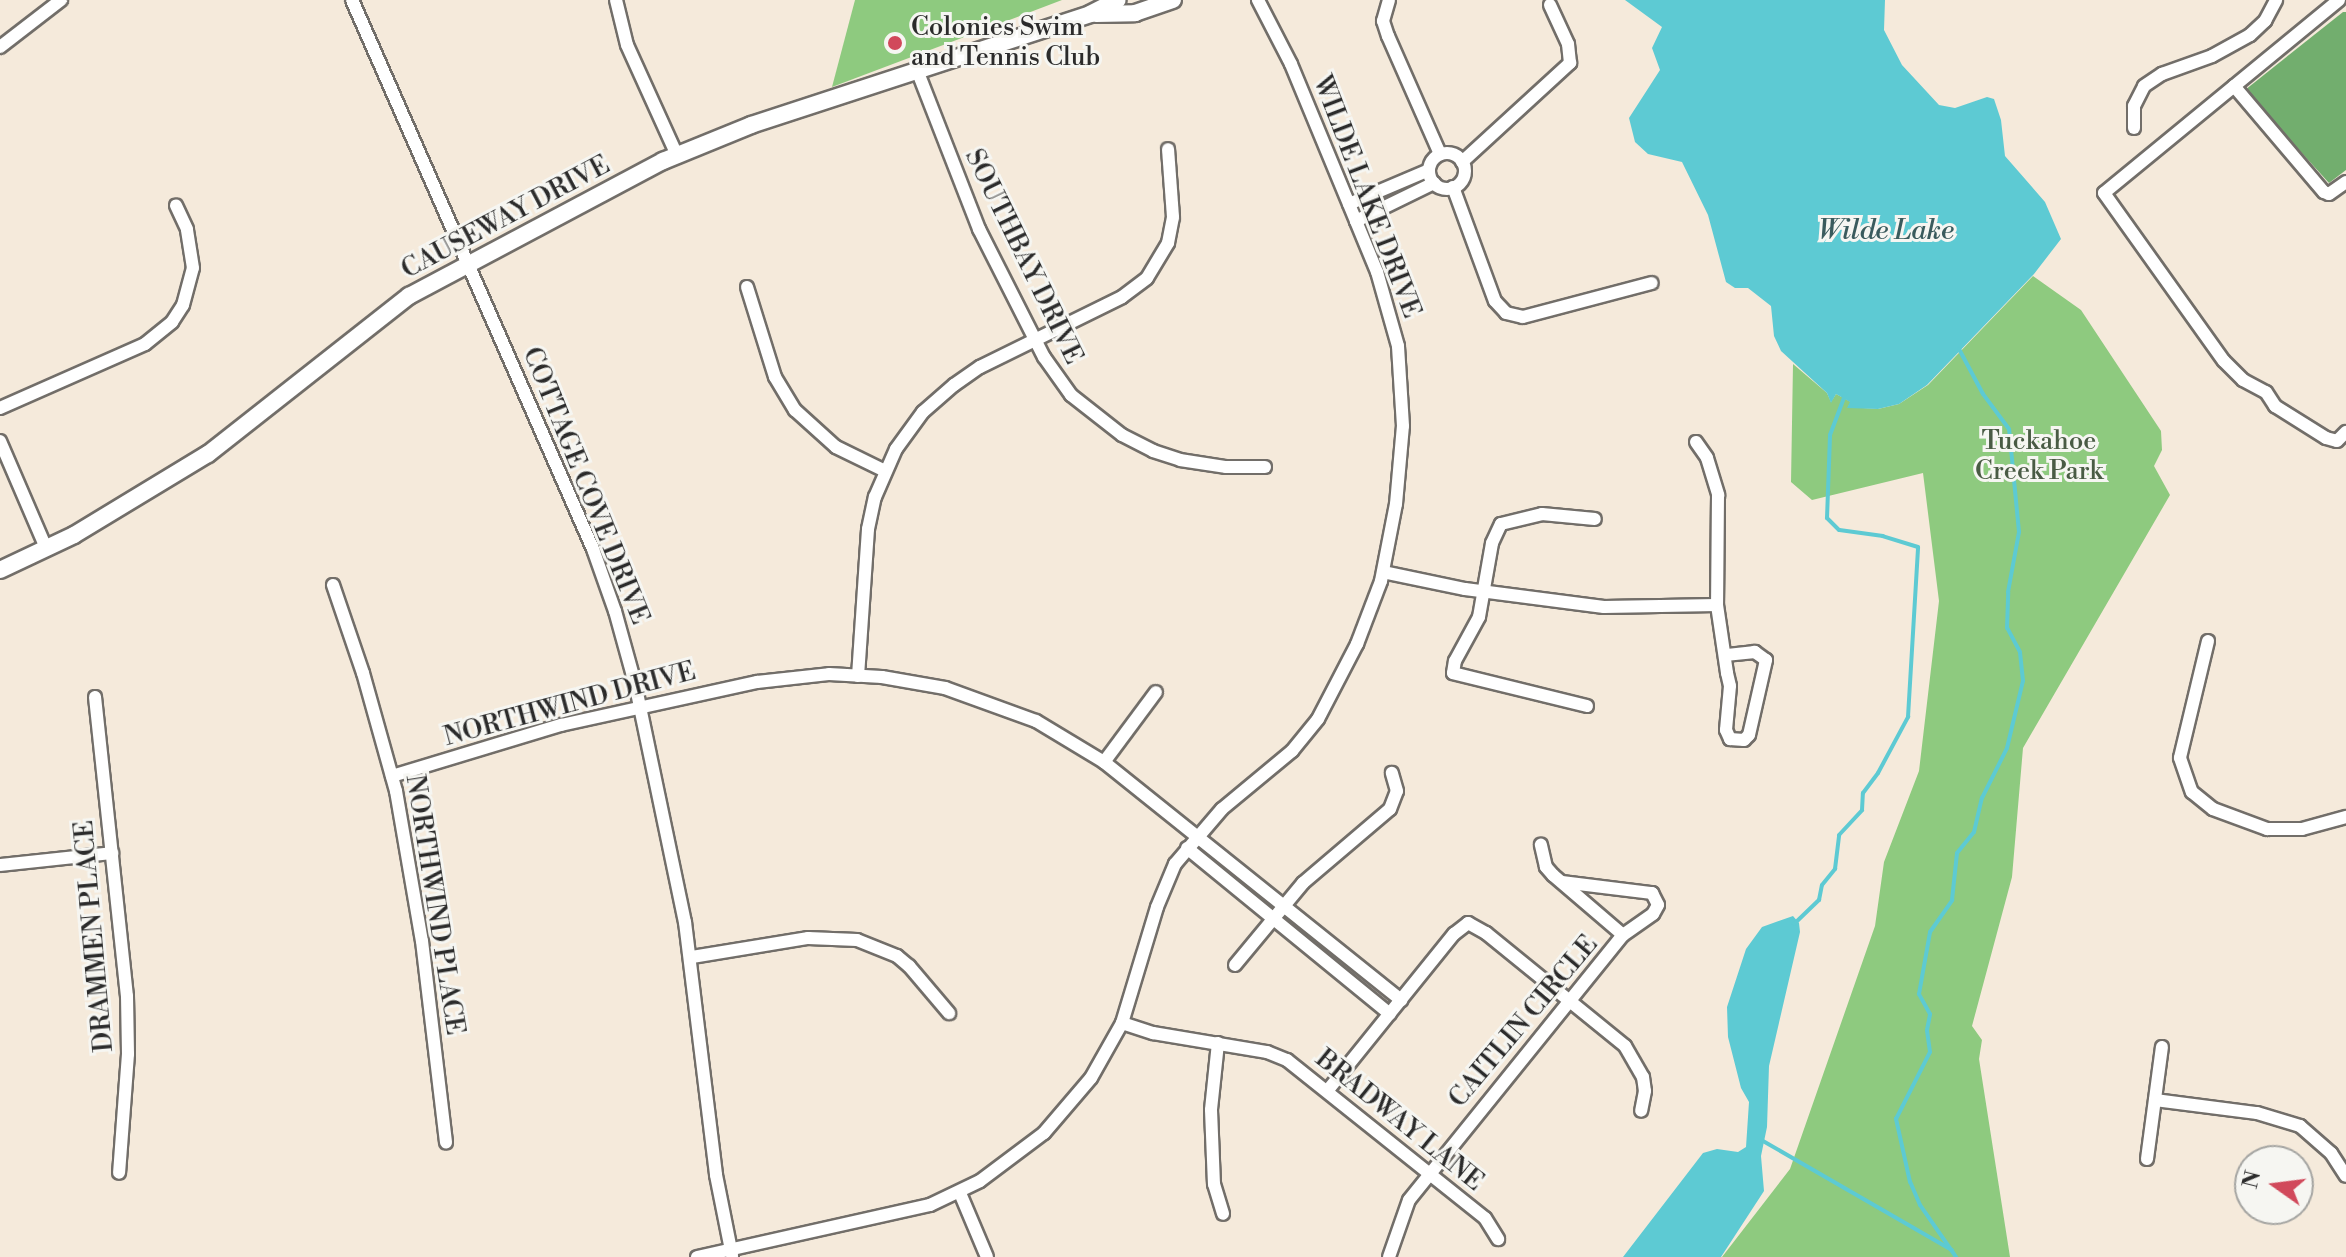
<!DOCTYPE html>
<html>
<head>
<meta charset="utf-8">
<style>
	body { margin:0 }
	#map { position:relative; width:2346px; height:1257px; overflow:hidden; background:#f5eadb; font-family:"Libre Bodoni",serif }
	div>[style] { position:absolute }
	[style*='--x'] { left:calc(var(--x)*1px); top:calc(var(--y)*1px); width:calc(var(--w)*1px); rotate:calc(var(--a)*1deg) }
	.green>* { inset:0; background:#8eca7f }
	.forest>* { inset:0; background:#72ae6e }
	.water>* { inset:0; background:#5dcad3 }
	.stream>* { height:4px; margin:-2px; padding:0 2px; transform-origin:2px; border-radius:2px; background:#5dcad3 }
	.roads { filter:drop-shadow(2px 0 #726e69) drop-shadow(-2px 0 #726e69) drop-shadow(0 2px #726e69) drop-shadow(0 -2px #726e69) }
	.minor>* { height:12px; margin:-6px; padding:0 6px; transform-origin:6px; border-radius:6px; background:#fff }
	.minor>.ring { margin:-6px; padding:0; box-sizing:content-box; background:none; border:12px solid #fff; border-radius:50% }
	.tertiary>* { height:16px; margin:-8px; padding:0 8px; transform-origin:8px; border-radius:8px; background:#fff }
	.dots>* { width:22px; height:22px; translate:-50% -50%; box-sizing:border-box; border:4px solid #f6f6f2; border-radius:50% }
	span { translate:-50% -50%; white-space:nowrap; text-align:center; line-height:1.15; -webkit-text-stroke:6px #f6f6f2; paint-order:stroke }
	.poi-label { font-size:26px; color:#2b2b2b }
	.left { translate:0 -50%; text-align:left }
	.street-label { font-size:26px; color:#2b2b2b }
	.park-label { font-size:26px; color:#495b44 }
	.water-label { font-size:28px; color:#3a5b5d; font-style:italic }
	.north { position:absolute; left:2234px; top:1145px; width:80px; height:80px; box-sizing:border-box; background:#f6f6f2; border:2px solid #a5a5a2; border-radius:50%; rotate:284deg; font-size:22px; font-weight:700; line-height:32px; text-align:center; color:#2b2b2b }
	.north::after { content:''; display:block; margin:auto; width:28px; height:36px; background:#d1495b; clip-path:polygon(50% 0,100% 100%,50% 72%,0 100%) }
</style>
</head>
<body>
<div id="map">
	<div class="green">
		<div style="clip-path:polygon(855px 0,1062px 0,832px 87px)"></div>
		<div style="clip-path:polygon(2033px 276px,2081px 310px,2161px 431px,2162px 450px,2154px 466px,2170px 495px,2023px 748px,2012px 877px,1972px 1026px,1982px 1040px,1979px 1059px,2010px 1257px,1722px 1257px,1790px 1169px,1875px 926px,1884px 862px,1919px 771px,1939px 601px,1923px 473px,1812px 500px,1791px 482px,1793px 364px,1827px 393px,1831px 402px,1836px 394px,1851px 402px,1848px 407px,1878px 409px,1899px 404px,1928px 385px)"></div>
	</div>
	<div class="forest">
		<div style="clip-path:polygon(2343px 12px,2346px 12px,2346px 170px,2329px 183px,2245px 90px)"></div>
	</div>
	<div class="water">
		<div style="clip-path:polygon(1625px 0,1885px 0,1884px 30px,1902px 65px,1939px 105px,1955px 108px,1987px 97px,1994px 99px,2001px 120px,2005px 156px,2045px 202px,2061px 239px,2034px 274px,1927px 385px,1899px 404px,1878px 409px,1847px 408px,1850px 402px,1836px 394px,1831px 403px,1827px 393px,1781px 351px,1774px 336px,1771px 306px,1748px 288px,1735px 288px,1726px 282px,1708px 215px,1682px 162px,1648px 154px,1635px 142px,1629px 118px,1660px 70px,1652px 48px,1662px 27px)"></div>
		<div style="clip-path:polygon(1793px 916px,1799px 923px,1800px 932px,1769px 1066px,1767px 1127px,1761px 1156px,1764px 1191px,1721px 1257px,1623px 1257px,1703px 1153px,1717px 1149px,1738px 1152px,1746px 1147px,1749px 1102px,1741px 1088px,1728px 1037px,1727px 1007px,1746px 949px,1762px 927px)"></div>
	</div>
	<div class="stream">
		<div style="--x:1794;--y:924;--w:35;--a:-44"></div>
		<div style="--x:1819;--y:900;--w:15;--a:-79"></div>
		<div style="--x:1822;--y:885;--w:21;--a:-51"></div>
		<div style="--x:1835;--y:869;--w:34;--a:-83"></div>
		<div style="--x:1839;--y:835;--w:34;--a:-47"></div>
		<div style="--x:1862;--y:810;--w:17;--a:-87"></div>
		<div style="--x:1863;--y:793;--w:25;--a:-53"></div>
		<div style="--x:1878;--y:773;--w:64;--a:-61.8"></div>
		<div style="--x:1908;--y:717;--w:170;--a:-86.6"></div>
		<div style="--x:1918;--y:547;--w:37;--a:-163"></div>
		<div style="--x:1883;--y:536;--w:44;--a:-172.2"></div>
		<div style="--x:1839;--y:530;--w:17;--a:-135"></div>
		<div style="--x:1827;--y:518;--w:83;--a:-87.9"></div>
		<div style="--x:1830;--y:435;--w:43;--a:-69.4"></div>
		<div style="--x:1763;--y:1141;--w:218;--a:30"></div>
		<div style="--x:1956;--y:1257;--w:63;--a:-124.7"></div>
		<div style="--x:1920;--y:1205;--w:25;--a:-113"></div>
		<div style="--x:1910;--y:1182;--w:65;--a:-102.5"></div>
		<div style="--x:1896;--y:1119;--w:75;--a:-63.1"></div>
		<div style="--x:1930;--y:1052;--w:22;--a:-98"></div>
		<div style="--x:1927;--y:1030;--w:16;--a:-79"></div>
		<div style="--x:1930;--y:1014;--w:23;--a:-119"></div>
		<div style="--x:1919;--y:994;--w:63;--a:-79.9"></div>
		<div style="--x:1930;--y:932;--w:39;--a:-55"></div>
		<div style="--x:1952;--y:900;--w:47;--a:-83.9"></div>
		<div style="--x:1957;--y:853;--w:27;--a:-51"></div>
		<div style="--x:1974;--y:832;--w:35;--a:-77"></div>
		<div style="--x:1982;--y:798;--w:56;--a:-63.4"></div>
		<div style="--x:2007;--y:748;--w:69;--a:-76.6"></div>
		<div style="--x:2023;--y:681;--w:29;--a:-96"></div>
		<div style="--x:2020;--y:652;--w:27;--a:-118"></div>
		<div style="--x:2007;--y:628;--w:36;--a:-88"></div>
		<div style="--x:2008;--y:592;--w:61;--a:-79.6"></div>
		<div style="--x:2019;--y:532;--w:103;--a:-95.5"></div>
		<div style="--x:2009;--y:429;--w:44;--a:-126.6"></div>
		<div style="--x:1983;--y:394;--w:51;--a:-118.1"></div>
	</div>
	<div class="roads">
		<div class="minor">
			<div style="--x:352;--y:0;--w:600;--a:66.3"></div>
			<div style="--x:593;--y:549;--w:66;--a:70.5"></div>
			<div style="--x:615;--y:611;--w:75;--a:74.5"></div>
			<div style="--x:635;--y:683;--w:244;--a:78.2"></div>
			<div style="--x:685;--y:922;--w:255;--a:83"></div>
			<div style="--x:716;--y:1175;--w:82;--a:78.7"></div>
			<div style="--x:616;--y:0;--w:46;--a:76.3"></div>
			<div style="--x:627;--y:45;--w:121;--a:65.6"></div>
			<div style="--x:1389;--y:0;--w:22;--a:106"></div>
			<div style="--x:1383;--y:21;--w:16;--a:72"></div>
			<div style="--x:1388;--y:36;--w:129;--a:66.2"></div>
			<div style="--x:2339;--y:0;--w:304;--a:140.6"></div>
			<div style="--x:2104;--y:193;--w:206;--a:54.5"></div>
			<div style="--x:2224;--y:361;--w:27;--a:45"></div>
			<div style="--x:2243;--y:380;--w:26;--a:28"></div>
			<div style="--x:2266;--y:392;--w:17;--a:57"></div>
			<div style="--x:2275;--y:406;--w:60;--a:32.1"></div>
			<div style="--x:2326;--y:438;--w:11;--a:15"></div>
			<div style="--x:2337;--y:441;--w:13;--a:-45"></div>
			<div style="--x:0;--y:47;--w:77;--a:-37.6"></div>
			<div style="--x:917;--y:70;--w:171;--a:68.7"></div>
			<div style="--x:979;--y:229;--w:144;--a:63.1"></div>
			<div style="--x:1044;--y:357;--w:47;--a:54.6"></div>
			<div style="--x:1071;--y:395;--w:65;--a:38.1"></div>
			<div style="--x:1122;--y:435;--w:35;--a:27"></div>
			<div style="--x:1153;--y:451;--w:28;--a:18"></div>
			<div style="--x:1180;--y:460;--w:47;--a:8.7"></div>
			<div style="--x:1226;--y:467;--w:39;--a:0"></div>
			<div style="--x:2234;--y:86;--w:139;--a:49.7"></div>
			<div style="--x:2324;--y:192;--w:5;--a:22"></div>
			<div style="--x:2329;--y:194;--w:21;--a:-35"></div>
			<div style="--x:2134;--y:128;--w:22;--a:-90"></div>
			<div style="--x:2134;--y:106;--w:22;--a:-63"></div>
			<div style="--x:2144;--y:86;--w:22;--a:-34"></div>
			<div style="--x:2162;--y:74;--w:53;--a:-19.8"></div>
			<div style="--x:2212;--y:56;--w:43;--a:-28.9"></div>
			<div style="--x:2250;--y:35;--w:21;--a:-43"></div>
			<div style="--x:2265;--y:21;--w:24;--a:-62"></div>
			<div class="ring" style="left:1429px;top:153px;width:24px;height:24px"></div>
			<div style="--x:1462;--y:162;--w:147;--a:-42.5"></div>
			<div style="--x:1570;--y:63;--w:19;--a:-96"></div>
			<div style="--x:1568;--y:44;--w:43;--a:-114.8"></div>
			<div style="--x:1453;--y:187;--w:121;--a:69.8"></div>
			<div style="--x:1495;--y:301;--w:16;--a:47"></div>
			<div style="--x:1506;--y:313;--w:17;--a:13"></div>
			<div style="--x:1523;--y:317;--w:133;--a:-14.8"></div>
			<div style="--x:1349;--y:204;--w:87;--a:-23"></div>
			<div style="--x:1356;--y:221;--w:87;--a:-26"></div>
			<div style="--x:747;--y:287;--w:94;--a:72.7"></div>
			<div style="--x:775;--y:377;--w:39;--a:59"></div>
			<div style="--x:795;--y:410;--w:55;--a:42.1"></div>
			<div style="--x:836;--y:447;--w:55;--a:26.1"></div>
			<div style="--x:0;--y:408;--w:158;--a:-23.8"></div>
			<div style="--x:145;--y:344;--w:35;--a:-39"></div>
			<div style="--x:172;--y:322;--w:20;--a:-57"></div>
			<div style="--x:183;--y:305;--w:38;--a:-75"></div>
			<div style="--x:193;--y:268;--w:39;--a:-99"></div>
			<div style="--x:187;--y:229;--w:26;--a:-115"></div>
			<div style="--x:0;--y:441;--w:116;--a:66.7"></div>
			<div style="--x:1696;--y:442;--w:19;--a:55"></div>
			<div style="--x:1707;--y:458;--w:39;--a:73"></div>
			<div style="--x:1718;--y:495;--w:110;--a:90.5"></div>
			<div style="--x:1717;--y:605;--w:69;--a:81.6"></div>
			<div style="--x:1727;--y:673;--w:13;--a:77"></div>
			<div style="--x:1730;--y:686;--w:44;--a:95.2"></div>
			<div style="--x:1726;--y:730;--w:10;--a:66"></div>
			<div style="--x:1730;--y:739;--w:14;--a:4"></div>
			<div style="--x:1744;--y:740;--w:7;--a:-45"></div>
			<div style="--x:1749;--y:735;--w:77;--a:-77.2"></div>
			<div style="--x:1766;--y:660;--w:14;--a:-144"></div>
			<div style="--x:1755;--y:652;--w:30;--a:174"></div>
			<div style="--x:1383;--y:572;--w:84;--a:11.7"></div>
			<div style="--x:1465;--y:589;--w:140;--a:7.4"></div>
			<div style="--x:1604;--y:607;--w:113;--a:-1"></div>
			<div style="--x:333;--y:585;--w:93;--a:71.2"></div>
			<div style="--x:363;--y:673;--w:123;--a:74.4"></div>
			<div style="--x:396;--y:791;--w:152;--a:80.2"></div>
			<div style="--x:422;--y:941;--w:203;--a:83.2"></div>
			<div style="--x:2208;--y:641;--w:120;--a:103.5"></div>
			<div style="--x:2180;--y:758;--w:36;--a:71"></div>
			<div style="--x:2192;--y:792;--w:27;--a:39"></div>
			<div style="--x:2213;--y:809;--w:58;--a:20.3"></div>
			<div style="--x:2267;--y:829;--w:35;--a:0"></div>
			<div style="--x:2302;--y:829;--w:46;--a:-15.3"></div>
			<div style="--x:858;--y:676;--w:147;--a:-86.1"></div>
			<div style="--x:868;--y:529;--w:33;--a:-78"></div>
			<div style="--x:875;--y:497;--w:52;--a:-66.4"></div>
			<div style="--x:896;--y:449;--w:46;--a:-53.9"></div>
			<div style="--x:923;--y:412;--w:41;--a:-41.1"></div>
			<div style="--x:954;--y:385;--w:32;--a:-35"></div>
			<div style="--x:980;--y:367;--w:158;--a:-26.2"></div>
			<div style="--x:1122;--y:297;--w:31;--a:-37"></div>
			<div style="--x:1147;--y:278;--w:41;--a:-59"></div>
			<div style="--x:1168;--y:243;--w:26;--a:-79"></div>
			<div style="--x:1173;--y:217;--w:68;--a:-94.2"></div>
			<div style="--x:95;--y:697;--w:301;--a:83.9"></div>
			<div style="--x:127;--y:996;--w:58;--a:89"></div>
			<div style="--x:128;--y:1054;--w:119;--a:94.3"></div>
			<div style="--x:1587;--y:706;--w:138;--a:-166.2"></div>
			<div style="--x:1453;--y:673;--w:12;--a:-81"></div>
			<div style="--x:1455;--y:661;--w:50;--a:-61.4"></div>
			<div style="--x:1479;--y:617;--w:75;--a:-80"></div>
			<div style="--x:1492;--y:543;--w:21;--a:-65"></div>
			<div style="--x:1501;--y:524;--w:42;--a:-13.7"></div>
			<div style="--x:1542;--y:514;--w:53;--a:5.4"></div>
			<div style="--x:1104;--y:762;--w:87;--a:-53.4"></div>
			<div style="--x:392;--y:776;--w:177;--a:-16.8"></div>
			<div style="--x:561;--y:725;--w:201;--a:-12.4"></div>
			<div style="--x:757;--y:682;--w:72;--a:-6.3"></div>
			<div style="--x:829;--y:674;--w:53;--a:3.2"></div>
			<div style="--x:882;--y:677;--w:64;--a:9.9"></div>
			<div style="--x:945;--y:688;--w:97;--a:19.9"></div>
			<div style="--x:1036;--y:721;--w:79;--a:31.1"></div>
			<div style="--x:1104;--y:762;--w:381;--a:38.7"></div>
			<div style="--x:1187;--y:848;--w:262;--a:39.3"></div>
			<div style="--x:0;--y:865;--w:113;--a:-6.1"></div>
			<div style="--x:1562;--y:882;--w:91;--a:7"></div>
			<div style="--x:1652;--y:893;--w:13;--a:63"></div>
			<div style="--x:1658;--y:905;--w:10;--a:119"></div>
			<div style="--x:1653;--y:914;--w:37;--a:145"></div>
			<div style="--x:692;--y:957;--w:118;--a:-9.3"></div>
			<div style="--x:808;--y:938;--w:49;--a:2.3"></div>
			<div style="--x:857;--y:940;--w:43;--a:21.8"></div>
			<div style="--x:897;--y:956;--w:16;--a:40"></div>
			<div style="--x:909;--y:966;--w:62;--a:49.6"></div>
			<div style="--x:1235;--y:965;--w:107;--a:-50.3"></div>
			<div style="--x:1303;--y:883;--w:114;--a:-40.4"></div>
			<div style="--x:1390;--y:809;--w:19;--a:-69"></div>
			<div style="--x:1397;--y:791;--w:19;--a:-106"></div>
			<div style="--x:1122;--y:1023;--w:33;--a:18"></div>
			<div style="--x:1153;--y:1033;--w:116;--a:9.5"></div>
			<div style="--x:1267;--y:1052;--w:22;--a:22"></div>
			<div style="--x:1287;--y:1060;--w:253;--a:38.6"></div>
			<div style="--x:1485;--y:1218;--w:25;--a:58"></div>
			<div style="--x:1218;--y:1043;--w:67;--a:96"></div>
			<div style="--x:1211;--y:1110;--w:74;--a:87.7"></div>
			<div style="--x:1214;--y:1184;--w:31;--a:73"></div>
			<div style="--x:1328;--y:1090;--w:201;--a:-51.1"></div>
			<div style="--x:1454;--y:934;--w:18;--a:-38"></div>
			<div style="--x:1468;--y:923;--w:21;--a:29"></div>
			<div style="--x:1486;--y:933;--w:179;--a:39.1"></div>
			<div style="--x:1625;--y:1046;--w:36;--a:60"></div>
			<div style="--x:1643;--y:1077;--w:14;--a:82"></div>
			<div style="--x:1645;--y:1091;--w:20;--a:101"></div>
			<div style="--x:2155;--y:1100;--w:103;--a:7.3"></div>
			<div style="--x:2257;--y:1113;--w:45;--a:16.8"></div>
			<div style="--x:2300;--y:1126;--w:41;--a:41.1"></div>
			<div style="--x:2331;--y:1153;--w:27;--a:57"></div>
			<div style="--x:2147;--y:1159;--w:113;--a:-82.4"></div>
			<div style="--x:960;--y:1193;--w:69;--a:67.1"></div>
			<div style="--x:697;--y:1257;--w:239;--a:-12.6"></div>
			<div style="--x:930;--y:1205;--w:55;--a:-25.6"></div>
			<div style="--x:980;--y:1181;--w:80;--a:-36.9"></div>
			<div style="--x:1044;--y:1133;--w:72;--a:-49.5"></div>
			<div style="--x:1091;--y:1078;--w:63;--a:-60.6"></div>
			<div style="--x:1122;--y:1023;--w:121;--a:-73.2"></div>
			<div style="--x:1157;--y:907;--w:47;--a:-67.3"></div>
			<div style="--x:1175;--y:864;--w:72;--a:-49.5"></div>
			<div style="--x:1222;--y:809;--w:91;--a:-39.6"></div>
			<div style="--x:1292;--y:751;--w:41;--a:-50.9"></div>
			<div style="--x:1318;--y:719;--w:85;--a:-62.5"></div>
			<div style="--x:1357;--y:644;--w:67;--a:-69.1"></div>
			<div style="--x:1381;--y:581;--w:78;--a:-79"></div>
			<div style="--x:1396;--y:504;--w:78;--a:-84.9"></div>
			<div style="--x:1403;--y:426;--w:80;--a:-93.6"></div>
			<div style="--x:1398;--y:346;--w:77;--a:-105.8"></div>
			<div style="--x:1377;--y:272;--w:55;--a:-112.4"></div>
			<div style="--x:1356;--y:221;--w:170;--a:-112.5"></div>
			<div style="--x:1291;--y:64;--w:72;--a:-117.3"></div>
			<div style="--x:1389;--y:1257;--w:60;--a:-70.7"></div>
			<div style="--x:1409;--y:1200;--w:341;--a:-51.1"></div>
			<div style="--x:1623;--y:935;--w:92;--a:-139.4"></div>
			<div style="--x:1553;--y:875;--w:11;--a:-131"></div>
			<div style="--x:1546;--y:867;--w:23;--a:-103"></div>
		</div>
		<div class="tertiary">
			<div style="--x:1096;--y:14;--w:39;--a:-1"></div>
			<div style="--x:1135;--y:13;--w:40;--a:-18.9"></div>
			<div style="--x:0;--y:570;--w:82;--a:-25.3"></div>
			<div style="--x:74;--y:535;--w:157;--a:-31.2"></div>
			<div style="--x:208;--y:454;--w:256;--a:-38.2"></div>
			<div style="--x:409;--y:296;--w:288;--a:-28"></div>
			<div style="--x:663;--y:161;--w:95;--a:-22.2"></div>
			<div style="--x:751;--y:125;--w:357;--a:-18.1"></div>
			<div style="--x:1090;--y:14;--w:31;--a:-27"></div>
		</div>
	</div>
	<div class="dots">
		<div style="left:895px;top:43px;background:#d1495b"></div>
	</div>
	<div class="poi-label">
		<span class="left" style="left:911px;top:43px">Colonies Swim<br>and Tennis Club</span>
	</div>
	<div class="street-label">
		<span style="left:1366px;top:197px;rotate:69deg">WILDE LAKE DRIVE</span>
		<span style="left:506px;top:218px;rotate:-28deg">CAUSEWAY DRIVE</span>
		<span style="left:1023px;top:257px;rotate:64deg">SOUTHBAY DRIVE</span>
		<span style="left:585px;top:486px;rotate:68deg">COTTAGE COVE DRIVE</span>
		<span style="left:570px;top:705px;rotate:-15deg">NORTHWIND DRIVE</span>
		<span style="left:434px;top:905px;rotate:81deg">NORTHWIND PLACE</span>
		<span style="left:95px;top:936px;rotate:-95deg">DRAMMEN PLACE</span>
		<span style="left:1524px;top:1022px;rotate:-50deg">CAITLIN CIRCLE</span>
		<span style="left:1399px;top:1121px;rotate:39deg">BRADWAY LANE</span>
	</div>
	<div class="park-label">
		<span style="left:2039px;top:457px">Tuckahoe<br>Creek Park</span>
	</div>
	<div class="water-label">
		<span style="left:1886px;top:231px">Wilde Lake</span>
	</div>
	<div class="north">N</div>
</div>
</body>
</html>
